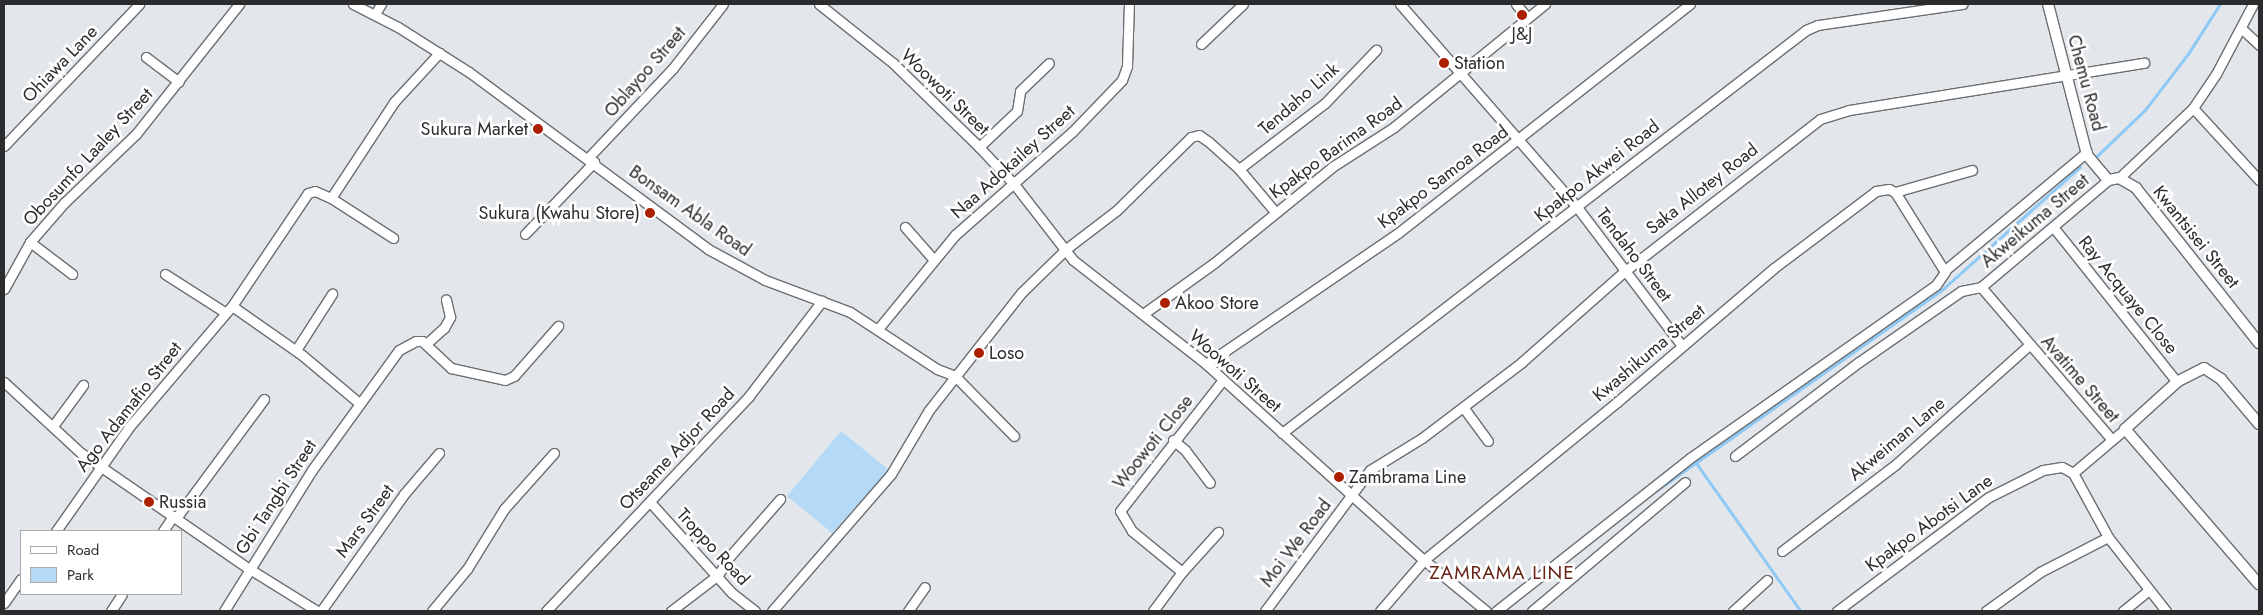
<!DOCTYPE html>
<html>
<head>
<meta charset="utf-8">
<style>
	body { margin:0 }
	#map { position:relative; width:2263px; height:615px; overflow:hidden; background:#e3e7eb; font-family:Jost,sans-serif }
	div>[style] { position:absolute }
	[style*='--x'] { left:calc(var(--x)*1px); top:calc(var(--y)*1px); width:calc(var(--w)*1px); rotate:calc(var(--a)*1deg) }
	.green>* { inset:0; background:#b4daf8 }
	.stream>* { height:2.5px; margin:-1.25px; padding:0 1.25px; transform-origin:1.25px; border-radius:1.25px; background:#8fc9f6 }
	.roads { filter:drop-shadow(1px 0 #6b6f72) drop-shadow(-1px 0 #6b6f72) drop-shadow(0 1px #6b6f72) drop-shadow(0 -1px #6b6f72) }
	.minor>* { height:9px; margin:-4.5px; padding:0 4.5px; transform-origin:4.5px; border-radius:4.5px; background:#fff }
	.tertiary>* { height:10px; margin:-5px; padding:0 5px; transform-origin:5px; border-radius:5px; background:#fff }
	.dots>* { width:14px; height:14px; translate:-50% -50%; box-sizing:border-box; border:2px solid #fff; border-radius:50% }
	span { translate:-50% -50%; white-space:nowrap; text-align:center; line-height:1.15; -webkit-text-stroke:5px #fff; paint-order:stroke }
	.poi-label { font-size:18px; color:#2a2c2d }
	.left { translate:0 -50%; text-align:left }
	.right { translate:-100% -50%; text-align:right }
	.street-label { font-size:18px; color:#2a2c2d }
	.neighbourhood-label { font-size:19px; color:#672316; letter-spacing:1px }
	.frame { position:absolute; inset:0; border:5px solid #2a2c2d; pointer-events:none }
	.legend { position:absolute; left:20px; top:530px; width:162px; height:65px; box-sizing:border-box; background:#fff; border:1px solid #aaabab; margin:0; padding:6px 9px; list-style:none; font-size:15px; color:#2a2c2d }
	.legend li { display:flex; align-items:center; gap:10px; height:25px }
	.legend b { width:25px; border:1px solid #aaabab }
</style>
</head>
<body>
<div id="map">
	<div class="green">
		<div style="clip-path:polygon(841px 431px,889px 470px,832px 533px,787px 496px)"></div>
	</div>
	<div class="stream">
		<div style="--x:2097;--y:156;--w:66;--a:-43.8"></div>
		<div style="--x:2145;--y:110;--w:71;--a:-52.5"></div>
		<div style="--x:2188;--y:54;--w:59;--a:-57.4"></div>
		<div style="--x:1695;--y:461;--w:184;--a:54.8"></div>
		<div style="--x:1650;--y:495;--w:360;--a:-35.1"></div>
		<div style="--x:1944;--y:288;--w:182;--a:-41.7"></div>
		<div style="--x:1504;--y:611;--w:11;--a:-41"></div>
	</div>
	<div class="roads">
		<div class="minor">
			<div style="--x:353;--y:4;--w:51;--a:27.1"></div>
			<div style="--x:398;--y:27;--w:84;--a:32.4"></div>
			<div style="--x:469;--y:72;--w:297;--a:36.5"></div>
			<div style="--x:708;--y:249;--w:65;--a:28.5"></div>
			<div style="--x:765;--y:280;--w:91;--a:20.6"></div>
			<div style="--x:850;--y:312;--w:104;--a:33.2"></div>
			<div style="--x:937;--y:369;--w:19;--a:21"></div>
			<div style="--x:819;--y:4;--w:95;--a:38.6"></div>
			<div style="--x:893;--y:63;--w:120;--a:44.3"></div>
			<div style="--x:979;--y:147;--w:51;--a:46.6"></div>
			<div style="--x:1014;--y:184;--w:96;--a:52.2"></div>
			<div style="--x:1073;--y:260;--w:169;--a:38"></div>
			<div style="--x:1206;--y:364;--w:293;--a:42"></div>
			<div style="--x:1424;--y:560;--w:80;--a:39.4"></div>
			<div style="--x:1400;--y:4;--w:269;--a:48.9"></div>
			<div style="--x:1577;--y:207;--w:174;--a:52.9"></div>
			<div style="--x:1516;--y:4;--w:17;--a:50"></div>
			<div style="--x:375;--y:14;--w:12;--a:-59"></div>
			<div style="--x:2241;--y:28;--w:25;--a:43"></div>
			<div style="--x:1201;--y:44;--w:58;--a:-43.6"></div>
			<div style="--x:146;--y:57;--w:41;--a:37.1"></div>
			<div style="--x:2193;--y:108;--w:98;--a:47.5"></div>
			<div style="--x:4;--y:146;--w:196;--a:-46.4"></div>
			<div style="--x:979;--y:147;--w:52;--a:-43.5"></div>
			<div style="--x:1017;--y:111;--w:20;--a:-81"></div>
			<div style="--x:1020;--y:91;--w:40;--a:-44"></div>
			<div style="--x:588;--y:158;--w:124;--a:-46.6"></div>
			<div style="--x:673;--y:68;--w:81;--a:-52"></div>
			<div style="--x:1239;--y:169;--w:108;--a:-37.5"></div>
			<div style="--x:1325;--y:103;--w:74;--a:-46.1"></div>
			<div style="--x:2119;--y:178;--w:102;--a:-43.4"></div>
			<div style="--x:2193;--y:108;--w:41;--a:-55.9"></div>
			<div style="--x:2216;--y:74;--w:79;--a:-62.1"></div>
			<div style="--x:1895;--y:192;--w:80;--a:-15.9"></div>
			<div style="--x:331;--y:198;--w:115;--a:-56.7"></div>
			<div style="--x:394;--y:102;--w:67;--a:-47.4"></div>
			<div style="--x:905;--y:227;--w:44;--a:48.7"></div>
			<div style="--x:2054;--y:228;--w:197;--a:51.4"></div>
			<div style="--x:525;--y:234;--w:100;--a:-46.2"></div>
			<div style="--x:30;--y:242;--w:53;--a:37.3"></div>
			<div style="--x:1944;--y:271;--w:186;--a:-39.8"></div>
			<div style="--x:165;--y:274;--w:72;--a:32.6"></div>
			<div style="--x:1981;--y:287;--w:201;--a:49.4"></div>
			<div style="--x:1981;--y:287;--w:166;--a:-40.1"></div>
			<div style="--x:4;--y:289;--w:54;--a:-61"></div>
			<div style="--x:30;--y:242;--w:52;--a:-48.9"></div>
			<div style="--x:64;--y:203;--w:100;--a:-43.8"></div>
			<div style="--x:136;--y:134;--w:166;--a:-51.6"></div>
			<div style="--x:232;--y:306;--w:85;--a:35"></div>
			<div style="--x:302;--y:355;--w:75;--a:40.1"></div>
			<div style="--x:1143;--y:314;--w:87;--a:-35.7"></div>
			<div style="--x:1214;--y:263;--w:152;--a:-39.1"></div>
			<div style="--x:1332;--y:167;--w:74;--a:-32.8"></div>
			<div style="--x:1394;--y:127;--w:195;--a:-39.2"></div>
			<div style="--x:878;--y:329;--w:122;--a:-50.7"></div>
			<div style="--x:955;--y:235;--w:156;--a:-41.4"></div>
			<div style="--x:1072;--y:132;--w:72;--a:-46.1"></div>
			<div style="--x:1122;--y:80;--w:15;--a:-70"></div>
			<div style="--x:1127;--y:66;--w:62;--a:-88.2"></div>
			<div style="--x:426;--y:344;--w:24;--a:-42"></div>
			<div style="--x:444;--y:328;--w:13;--a:-61"></div>
			<div style="--x:450;--y:317;--w:18;--a:-103"></div>
			<div style="--x:296;--y:350;--w:67;--a:-57.3"></div>
			<div style="--x:1206;--y:364;--w:232;--a:-34.3"></div>
			<div style="--x:1398;--y:233;--w:371;--a:-38.1"></div>
			<div style="--x:955;--y:376;--w:84;--a:45.5"></div>
			<div style="--x:4;--y:382;--w:105;--a:42.7"></div>
			<div style="--x:81;--y:453;--w:203;--a:34.6"></div>
			<div style="--x:248;--y:568;--w:81;--a:31.9"></div>
			<div style="--x:1463;--y:407;--w:42;--a:53.7"></div>
			<div style="--x:53;--y:426;--w:51;--a:-53.8"></div>
			<div style="--x:1282;--y:433;--w:661;--a:-37.56"></div>
			<div style="--x:1806;--y:30;--w:13;--a:-23"></div>
			<div style="--x:1818;--y:25;--w:146;--a:-8.3"></div>
			<div style="--x:1173;--y:440;--w:16;--a:40"></div>
			<div style="--x:1185;--y:450;--w:41;--a:52.9"></div>
			<div style="--x:1735;--y:456;--w:156;--a:-37.2"></div>
			<div style="--x:1859;--y:362;--w:124;--a:-34.8"></div>
			<div style="--x:1961;--y:291;--w:20;--a:-11"></div>
			<div style="--x:2073;--y:473;--w:73;--a:61.3"></div>
			<div style="--x:2108;--y:537;--w:94;--a:51.9"></div>
			<div style="--x:2073;--y:473;--w:68;--a:-40.2"></div>
			<div style="--x:650;--y:502;--w:122;--a:48"></div>
			<div style="--x:732;--y:593;--w:29;--a:38"></div>
			<div style="--x:176;--y:518;--w:148;--a:-53.5"></div>
			<div style="--x:56;--y:531;--w:127;--a:-54.9"></div>
			<div style="--x:129;--y:427;--w:159;--a:-49.6"></div>
			<div style="--x:232;--y:306;--w:136;--a:-56.1"></div>
			<div style="--x:308;--y:193;--w:7;--a:-16"></div>
			<div style="--x:315;--y:191;--w:17;--a:24"></div>
			<div style="--x:331;--y:198;--w:74;--a:32.8"></div>
			<div style="--x:163;--y:531;--w:18;--a:-56"></div>
			<div style="--x:1782;--y:551;--w:143;--a:-37.3"></div>
			<div style="--x:1896;--y:464;--w:178;--a:-41.8"></div>
			<div style="--x:1182;--y:572;--w:65;--a:-140.6"></div>
			<div style="--x:1132;--y:531;--w:23;--a:-121"></div>
			<div style="--x:1120;--y:511;--w:165;--a:-51.9"></div>
			<div style="--x:4;--y:603;--w:29;--a:-55"></div>
			<div style="--x:111;--y:611;--w:20;--a:-57"></div>
			<div style="--x:224;--y:611;--w:166;--a:-58"></div>
			<div style="--x:312;--y:470;--w:148;--a:-54.1"></div>
			<div style="--x:399;--y:350;--w:19;--a:-28"></div>
			<div style="--x:416;--y:341;--w:6;--a:0"></div>
			<div style="--x:422;--y:341;--w:40;--a:43"></div>
			<div style="--x:451;--y:368;--w:55;--a:12.5"></div>
			<div style="--x:505;--y:380;--w:10;--a:-24"></div>
			<div style="--x:514;--y:376;--w:67;--a:-48.7"></div>
			<div style="--x:321;--y:611;--w:143;--a:-54.6"></div>
			<div style="--x:404;--y:494;--w:54;--a:-49.5"></div>
			<div style="--x:432;--y:611;--w:55;--a:-50.2"></div>
			<div style="--x:467;--y:569;--w:70;--a:-58.3"></div>
			<div style="--x:504;--y:509;--w:75;--a:-48.2"></div>
			<div style="--x:546;--y:611;--w:296;--a:-46.6"></div>
			<div style="--x:749;--y:396;--w:120;--a:-52.5"></div>
			<div style="--x:671;--y:611;--w:59;--a:-37.5"></div>
			<div style="--x:718;--y:575;--w:22;--a:-58"></div>
			<div style="--x:730;--y:556;--w:76;--a:-48.7"></div>
			<div style="--x:772;--y:611;--w:181;--a:-49"></div>
			<div style="--x:891;--y:474;--w:74;--a:-59.3"></div>
			<div style="--x:929;--y:410;--w:150;--a:-51.8"></div>
			<div style="--x:1022;--y:292;--w:62;--a:-44.3"></div>
			<div style="--x:1066;--y:249;--w:64;--a:-37.4"></div>
			<div style="--x:1117;--y:210;--w:104;--a:-44.6"></div>
			<div style="--x:1191;--y:137;--w:8;--a:-14"></div>
			<div style="--x:1199;--y:135;--w:12;--a:35"></div>
			<div style="--x:1209;--y:142;--w:40;--a:42"></div>
			<div style="--x:1239;--y:169;--w:57;--a:49.9"></div>
			<div style="--x:908;--y:611;--w:29;--a:-55"></div>
			<div style="--x:1153;--y:611;--w:49;--a:-53.4"></div>
			<div style="--x:1182;--y:572;--w:54;--a:-48"></div>
			<div style="--x:1265;--y:611;--w:176;--a:-53.3"></div>
			<div style="--x:1370;--y:470;--w:61;--a:-31.6"></div>
			<div style="--x:1422;--y:438;--w:126;--a:-37.2"></div>
			<div style="--x:1522;--y:362;--w:137;--a:-41.5"></div>
			<div style="--x:1625;--y:271;--w:247;--a:-37.9"></div>
			<div style="--x:1820;--y:119;--w:30;--a:-17"></div>
			<div style="--x:1849;--y:110;--w:299;--a:-9.1"></div>
			<div style="--x:1380;--y:611;--w:67;--a:-49.2"></div>
			<div style="--x:1424;--y:560;--w:249;--a:-39.3"></div>
			<div style="--x:1617;--y:402;--w:206;--a:-40.5"></div>
			<div style="--x:1774;--y:268;--w:128;--a:-37"></div>
			<div style="--x:1876;--y:191;--w:13;--a:-9"></div>
			<div style="--x:1889;--y:189;--w:7;--a:27"></div>
			<div style="--x:1895;--y:192;--w:94;--a:58"></div>
			<div style="--x:1945;--y:272;--w:16;--a:125"></div>
			<div style="--x:1936;--y:285;--w:301;--a:144.9"></div>
			<div style="--x:1690;--y:458;--w:247;--a:141.7"></div>
			<div style="--x:1532;--y:611;--w:200;--a:-40.1"></div>
			<div style="--x:1733;--y:611;--w:46;--a:-42.4"></div>
			<div style="--x:1837;--y:611;--w:190;--a:-36.9"></div>
			<div style="--x:1989;--y:497;--w:60;--a:-26.6"></div>
			<div style="--x:2043;--y:470;--w:19;--a:-9"></div>
			<div style="--x:2062;--y:467;--w:13;--a:29"></div>
			<div style="--x:1986;--y:611;--w:67;--a:-35.8"></div>
			<div style="--x:2040;--y:572;--w:76;--a:-27.2"></div>
			<div style="--x:2123;--y:611;--w:33;--a:-39"></div>
		</div>
		<div class="tertiary">
			<div style="--x:2048;--y:4;--w:156;--a:75.5"></div>
			<div style="--x:2087;--y:155;--w:33;--a:50"></div>
			<div style="--x:2108;--y:180;--w:11;--a:-10"></div>
			<div style="--x:2119;--y:178;--w:20;--a:30"></div>
			<div style="--x:2136;--y:188;--w:198;--a:51.6"></div>
			<div style="--x:2259;--y:424;--w:59;--a:-130.2"></div>
			<div style="--x:2221;--y:379;--w:20;--a:-147"></div>
			<div style="--x:2204;--y:368;--w:30;--a:153"></div>
			<div style="--x:2177;--y:382;--w:70;--a:137.9"></div>
			<div style="--x:2125;--y:429;--w:205;--a:49.2"></div>
		</div>
	</div>
	<div class="dots">
		<div style="left:1522px;top:15px;background:#ac1f00"></div>
		<div style="left:1444px;top:63px;background:#ac1f00"></div>
		<div style="left:538px;top:129px;background:#ac1f00"></div>
		<div style="left:650px;top:213px;background:#ac1f00"></div>
		<div style="left:1165px;top:303px;background:#ac1f00"></div>
		<div style="left:979px;top:353px;background:#ac1f00"></div>
		<div style="left:1339px;top:477px;background:#ac1f00"></div>
		<div style="left:149px;top:502px;background:#ac1f00"></div>
	</div>
	<div class="poi-label">
		<span style="left:1522px;top:34px">J&amp;J</span>
		<span class="left" style="left:1454px;top:63px">Station</span>
		<span class="right" style="left:528px;top:129px">Sukura Market</span>
		<span class="right" style="left:640px;top:213px">Sukura (Kwahu Store)</span>
		<span class="left" style="left:1175px;top:303px">Akoo Store</span>
		<span class="left" style="left:989px;top:353px">Loso</span>
		<span class="left" style="left:1349px;top:477px">Zambrama Line</span>
		<span class="left" style="left:159px;top:502px">Russia</span>
	</div>
	<div class="street-label">
		<span style="left:60px;top:64px;rotate:-46deg">Ohiawa Lane</span>
		<span style="left:645px;top:72px;rotate:-49deg">Oblayoo Street</span>
		<span style="left:2086px;top:83px;rotate:75deg">Chemu Road</span>
		<span style="left:945px;top:92px;rotate:44deg">Woowoti Street</span>
		<span style="left:1299px;top:99px;rotate:-41deg">Tendaho Link</span>
		<span style="left:1336px;top:148px;rotate:-36deg">Kpakpo Barima Road</span>
		<span style="left:88px;top:157px;rotate:-47deg">Obosumfo Laaley Street</span>
		<span style="left:1013px;top:162px;rotate:-42deg">Naa Adokailey Street</span>
		<span style="left:1597px;top:171px;rotate:-38deg">Kpakpo Akwei Road</span>
		<span style="left:1443px;top:177px;rotate:-37deg">Kpakpo Samoa Road</span>
		<span style="left:1702px;top:189px;rotate:-38deg">Saka Allotey Road</span>
		<span style="left:690px;top:211px;rotate:35deg">Bonsam Abla Road</span>
		<span style="left:2035px;top:221px;rotate:-40deg">Akweikuma Street</span>
		<span style="left:2196px;top:237px;rotate:51deg">Kwantsisei Street</span>
		<span style="left:1634px;top:255px;rotate:53deg">Tendaho Street</span>
		<span style="left:2128px;top:295px;rotate:51deg">Ray Acquaye Close</span>
		<span style="left:1649px;top:353px;rotate:-40deg">Kwashikuma Street</span>
		<span style="left:1235px;top:371px;rotate:41deg">Woowoti Street</span>
		<span style="left:2080px;top:379px;rotate:49deg">Avatime Street</span>
		<span style="left:129px;top:407px;rotate:-52deg">Ago Adamafio Street</span>
		<span style="left:1897px;top:439px;rotate:-40deg">Akweiman Lane</span>
		<span style="left:1153px;top:442px;rotate:-51deg">Woowoti Close</span>
		<span style="left:677px;top:449px;rotate:-47deg">Otseame Adjor Road</span>
		<span style="left:276px;top:497px;rotate:-57deg">Gbi Tangbi Street</span>
		<span style="left:365px;top:521px;rotate:-54deg">Mars Street</span>
		<span style="left:1929px;top:523px;rotate:-36deg">Kpakpo Abotsi Lane</span>
		<span style="left:1296px;top:543px;rotate:-53deg">Moi We Road</span>
		<span style="left:713px;top:547px;rotate:47deg">Troppo Road</span>
	</div>
	<div class="neighbourhood-label">
		<span style="left:1502px;top:573px">ZAMRAMA LINE</span>
	</div>
	<div class="frame"></div>
	<ul class="legend">
	<li><b style="height:6px;background:#fff"></b>Road</li>
	<li><b style="height:14px;background:#b4daf8"></b>Park</li>
	</ul>
</div>
</body>
</html>
